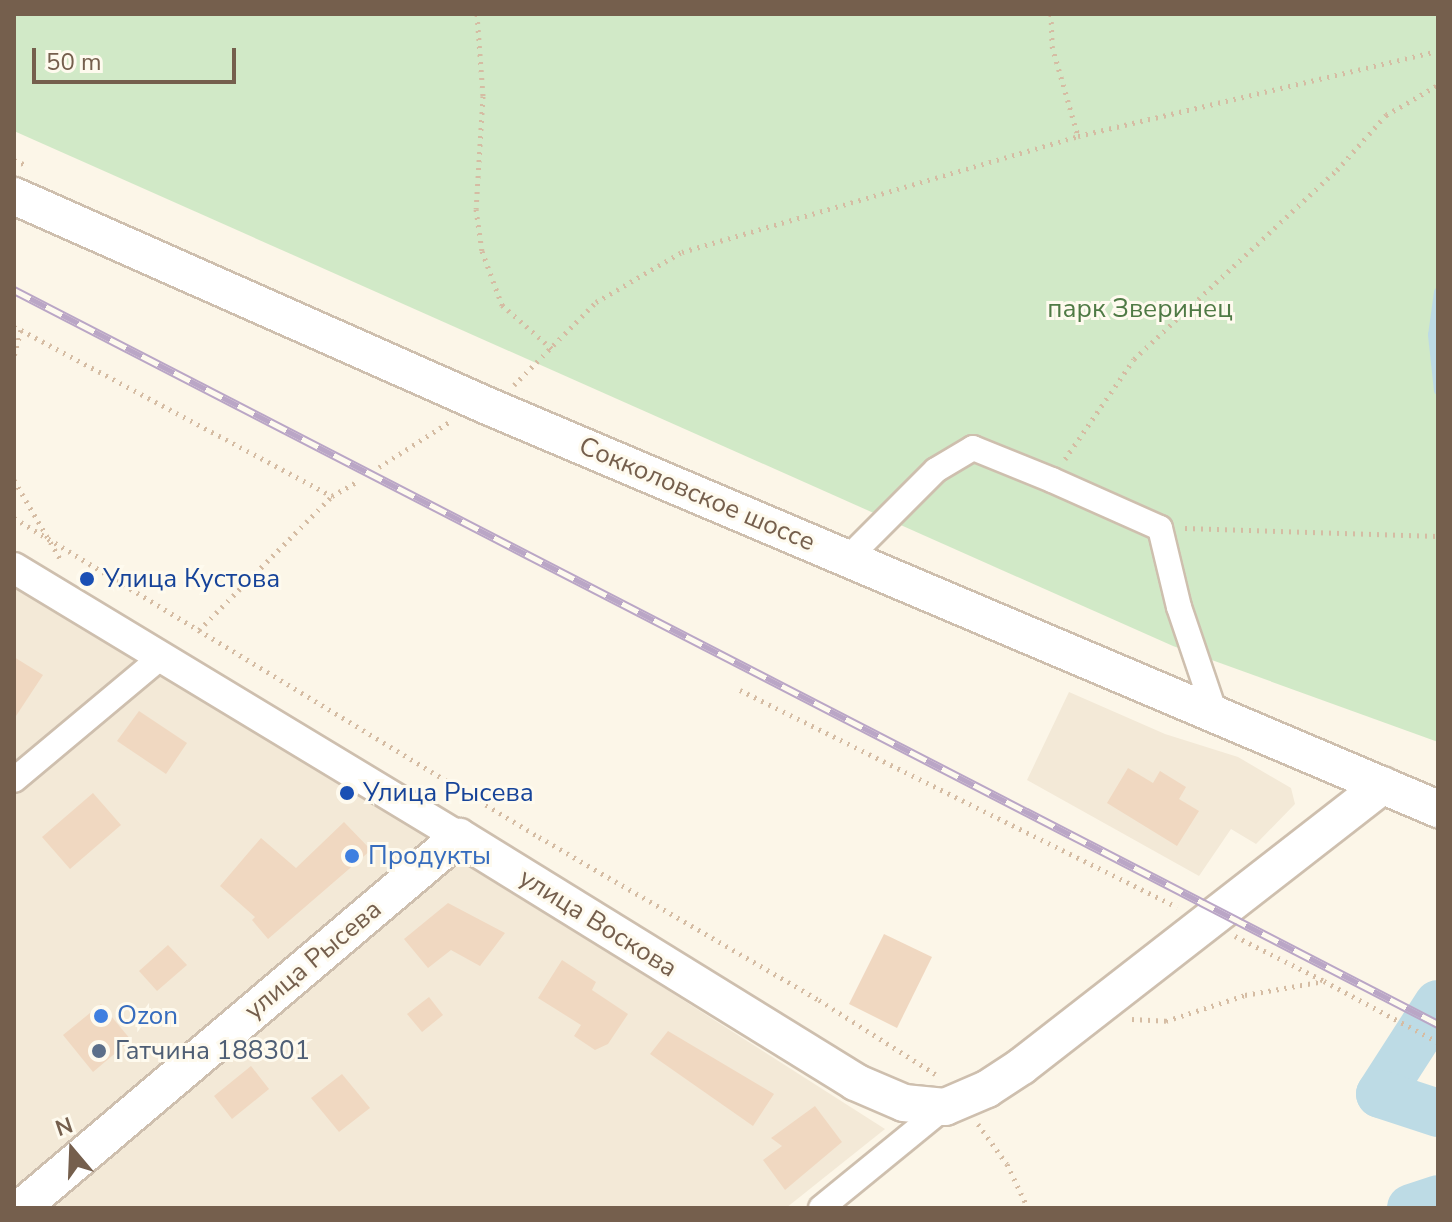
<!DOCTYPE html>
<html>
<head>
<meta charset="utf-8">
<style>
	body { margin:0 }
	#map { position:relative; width:1452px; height:1222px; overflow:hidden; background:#fcf6e8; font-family:"Nunito Sans",sans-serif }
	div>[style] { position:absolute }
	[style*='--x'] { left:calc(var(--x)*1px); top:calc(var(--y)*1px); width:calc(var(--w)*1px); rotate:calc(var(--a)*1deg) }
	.residential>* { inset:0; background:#f3e9d7 }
	.green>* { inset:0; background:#d1e9c7 }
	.stream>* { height:8px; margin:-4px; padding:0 4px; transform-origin:4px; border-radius:4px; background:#bddbe5 }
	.river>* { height:48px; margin:-24px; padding:0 24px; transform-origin:24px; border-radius:24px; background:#bddbe5 }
	.building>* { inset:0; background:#f0d8c1 }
	.path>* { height:5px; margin-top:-2.5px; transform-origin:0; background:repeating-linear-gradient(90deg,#d5bca3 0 2px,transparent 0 8px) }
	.roads { filter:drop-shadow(2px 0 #cebfae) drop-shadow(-2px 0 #cebfae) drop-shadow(0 2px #cebfae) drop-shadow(0 -2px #cebfae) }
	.minor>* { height:24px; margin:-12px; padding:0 12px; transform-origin:12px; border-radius:12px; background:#fff }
	.tertiary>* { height:30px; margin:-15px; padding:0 15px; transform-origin:15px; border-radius:15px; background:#fff }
	.secondary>* { height:36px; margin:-18px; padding:0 18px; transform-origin:18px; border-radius:18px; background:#fff }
	.rail>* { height:9px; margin-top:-4.5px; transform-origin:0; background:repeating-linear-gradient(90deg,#fefaee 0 18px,#baa6c6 0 36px); box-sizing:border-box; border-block:2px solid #baa6c6 }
	.dots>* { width:22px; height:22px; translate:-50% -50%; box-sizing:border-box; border:4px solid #fefaee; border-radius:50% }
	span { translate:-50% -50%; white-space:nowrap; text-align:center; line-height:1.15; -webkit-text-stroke:6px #fefaee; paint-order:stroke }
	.park-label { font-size:26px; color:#4f7a45 }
	.street-label { font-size:26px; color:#755f4d }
	.transit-label { font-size:26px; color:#164399 }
	.left { translate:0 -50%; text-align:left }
	.shop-label { font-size:26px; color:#366cbe }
	.service-label { font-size:26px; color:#4e5e75 }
	.frame { position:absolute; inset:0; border:16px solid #755f4d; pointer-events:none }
	.north { position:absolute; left:32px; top:1110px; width:80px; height:80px; -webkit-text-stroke:6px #fefaee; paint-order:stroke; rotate:341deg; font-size:22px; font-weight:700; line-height:32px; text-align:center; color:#755f4d }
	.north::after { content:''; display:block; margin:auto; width:28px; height:36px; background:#755f4d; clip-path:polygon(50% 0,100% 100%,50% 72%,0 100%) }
	.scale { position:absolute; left:32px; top:48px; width:204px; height:36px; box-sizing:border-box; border:4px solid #755f4d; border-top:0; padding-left:10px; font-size:24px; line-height:28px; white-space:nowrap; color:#755f4d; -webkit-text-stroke:6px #fefaee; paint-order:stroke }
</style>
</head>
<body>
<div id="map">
	<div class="residential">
		<div style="clip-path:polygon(14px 573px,885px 1129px,786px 1208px,14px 1208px)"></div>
		<div style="clip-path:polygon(1069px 692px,1165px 734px,1238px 757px,1291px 788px,1295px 804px,1256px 844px,1231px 829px,1199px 876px,1027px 780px)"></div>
	</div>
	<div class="green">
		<div style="clip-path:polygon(14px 14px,1438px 14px,1438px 742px,1173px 646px,14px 131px)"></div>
	</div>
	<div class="stream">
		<div style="--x:1438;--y:292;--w:43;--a:97.9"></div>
		<div style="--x:1432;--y:335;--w:56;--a:83.9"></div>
	</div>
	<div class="river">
		<div style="--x:1438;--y:1004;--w:107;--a:122.8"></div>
		<div style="--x:1380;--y:1094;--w:61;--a:18.1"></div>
		<div style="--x:1411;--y:1208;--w:28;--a:-18"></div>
	</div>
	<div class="building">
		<div style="clip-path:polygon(14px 657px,43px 675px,14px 719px)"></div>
		<div style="clip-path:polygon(139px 711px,187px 743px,166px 774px,117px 741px)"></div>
		<div style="clip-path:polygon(1128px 768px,1153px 783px,1160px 771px,1186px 787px,1179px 799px,1199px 811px,1177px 846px,1107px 803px)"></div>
		<div style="clip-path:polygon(93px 793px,121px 825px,70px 869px,42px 837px)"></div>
		<div style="clip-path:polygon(344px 822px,371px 850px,268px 939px,252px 920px,255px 917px,220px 886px,261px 838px,296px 868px)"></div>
		<div style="clip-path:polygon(448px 903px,505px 933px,480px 966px,451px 950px,428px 968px,404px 939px)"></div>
		<div style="clip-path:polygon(884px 934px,932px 957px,897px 1028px,849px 1004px)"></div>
		<div style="clip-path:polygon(168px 945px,187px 965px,157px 991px,139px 971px)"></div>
		<div style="clip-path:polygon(562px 960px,596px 982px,592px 990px,628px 1014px,608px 1044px,595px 1050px,574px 1036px,581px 1025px,538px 998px)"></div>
		<div style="clip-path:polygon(429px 997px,443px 1015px,422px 1032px,407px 1014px)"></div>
		<div style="clip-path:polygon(101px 1004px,131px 1040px,93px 1072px,63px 1035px)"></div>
		<div style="clip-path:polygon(668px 1031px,774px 1094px,753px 1126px,650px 1054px)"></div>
		<div style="clip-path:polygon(251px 1066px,269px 1089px,232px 1119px,214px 1096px)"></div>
		<div style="clip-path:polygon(342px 1074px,370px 1108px,339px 1132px,311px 1098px)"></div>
		<div style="clip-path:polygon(815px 1106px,842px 1142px,785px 1190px,763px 1160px,782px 1146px,771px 1138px)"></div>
	</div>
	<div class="path">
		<div style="--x:477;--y:14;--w:82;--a:85.8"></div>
		<div style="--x:483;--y:96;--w:113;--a:93.5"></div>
		<div style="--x:476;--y:209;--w:42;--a:81.9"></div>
		<div style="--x:482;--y:251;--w:58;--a:69.7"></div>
		<div style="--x:502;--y:305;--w:67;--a:41.3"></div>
		<div style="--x:1051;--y:14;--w:32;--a:88"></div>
		<div style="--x:1052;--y:46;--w:94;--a:73.9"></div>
		<div style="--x:14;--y:160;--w:15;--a:23"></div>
		<div style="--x:14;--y:327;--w:8;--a:23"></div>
		<div style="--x:21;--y:330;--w:28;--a:105"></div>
		<div style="--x:21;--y:330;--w:353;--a:28.1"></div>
		<div style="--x:514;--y:385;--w:117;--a:-45.3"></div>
		<div style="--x:596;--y:302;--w:99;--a:-30.2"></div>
		<div style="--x:682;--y:252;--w:413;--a:-16.3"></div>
		<div style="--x:1078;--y:136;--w:370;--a:-13.3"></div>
		<div style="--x:1065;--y:459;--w:121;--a:-55.4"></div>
		<div style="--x:1134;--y:359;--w:277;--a:-43"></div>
		<div style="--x:1337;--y:170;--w:74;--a:-48.3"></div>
		<div style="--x:1386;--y:115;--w:60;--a:-30"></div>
		<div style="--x:379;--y:467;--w:85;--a:-32.6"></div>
		<div style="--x:14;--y:480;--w:95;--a:59.7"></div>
		<div style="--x:14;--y:518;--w:614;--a:31.28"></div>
		<div style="--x:539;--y:837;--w:324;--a:30.2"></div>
		<div style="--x:819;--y:1000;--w:138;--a:32.5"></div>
		<div style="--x:1185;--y:528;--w:253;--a:1.8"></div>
		<div style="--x:199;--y:630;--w:189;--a:-45.2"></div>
		<div style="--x:332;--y:496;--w:28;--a:-30"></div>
		<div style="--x:740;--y:690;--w:488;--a:26.4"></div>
		<div style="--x:1235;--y:936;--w:100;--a:26.8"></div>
		<div style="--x:1132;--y:1019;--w:34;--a:3"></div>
		<div style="--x:1166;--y:1021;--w:83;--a:-18.2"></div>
		<div style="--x:1245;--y:995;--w:80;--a:-10"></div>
		<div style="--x:1324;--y:981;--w:129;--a:28.2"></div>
		<div style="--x:978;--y:1124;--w:49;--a:54.1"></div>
		<div style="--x:1007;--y:1164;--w:49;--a:64.5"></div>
	</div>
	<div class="roads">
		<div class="minor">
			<div style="--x:848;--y:558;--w:124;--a:-45"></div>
			<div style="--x:936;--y:470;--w:43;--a:-30.7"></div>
			<div style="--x:973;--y:448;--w:85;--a:22.1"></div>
			<div style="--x:1052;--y:480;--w:118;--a:24"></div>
			<div style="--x:1160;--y:528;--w:81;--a:76.5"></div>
			<div style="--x:1179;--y:607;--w:115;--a:71.3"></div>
			<div style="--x:14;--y:780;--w:190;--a:-39.9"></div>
			<div style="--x:821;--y:1208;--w:160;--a:-39.2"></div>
		</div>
		<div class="tertiary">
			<div style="--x:14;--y:568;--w:520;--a:31.15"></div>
		</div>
		<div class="secondary">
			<div style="--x:14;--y:196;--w:521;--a:23.91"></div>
			<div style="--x:490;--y:407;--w:1030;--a:22.98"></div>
			<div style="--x:21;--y:1208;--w:574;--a:-40.27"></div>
			<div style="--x:459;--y:837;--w:466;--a:31.7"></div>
			<div style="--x:855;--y:1082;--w:53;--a:23.2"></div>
			<div style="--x:904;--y:1103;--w:41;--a:5.6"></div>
			<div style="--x:945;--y:1107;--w:46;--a:-23.2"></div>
			<div style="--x:987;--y:1089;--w:42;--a:-33.3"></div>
			<div style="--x:1022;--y:1066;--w:457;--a:-37.9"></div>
		</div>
	</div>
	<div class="rail">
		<div style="--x:14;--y:290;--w:1602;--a:27.27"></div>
	</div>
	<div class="dots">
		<div style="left:87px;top:579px;background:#1a4fb4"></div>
		<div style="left:347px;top:793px;background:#1a4fb4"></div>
		<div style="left:352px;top:856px;background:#3f7fe0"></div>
		<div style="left:101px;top:1016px;background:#3f7fe0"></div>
		<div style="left:99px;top:1051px;background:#5c6f8a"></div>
	</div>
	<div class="park-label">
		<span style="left:1140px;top:309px">парк Зверинец</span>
	</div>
	<div class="street-label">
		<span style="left:697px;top:494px;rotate:23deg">Сокколовское шоссе</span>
		<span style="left:598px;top:923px;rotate:32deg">улица Воскова</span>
		<span style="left:313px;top:960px;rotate:-40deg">улица Рысева</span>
	</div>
	<div class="transit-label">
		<span class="left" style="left:103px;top:579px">Улица Кустова</span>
		<span class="left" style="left:363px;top:793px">Улица Рысева</span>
	</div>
	<div class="shop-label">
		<span class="left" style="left:368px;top:856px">Продукты</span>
		<span class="left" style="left:117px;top:1016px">Ozon</span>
	</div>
	<div class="service-label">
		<span class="left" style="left:115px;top:1051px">Гатчина 188301</span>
	</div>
	<div class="frame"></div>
	<div class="north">N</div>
	<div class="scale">50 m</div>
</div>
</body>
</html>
